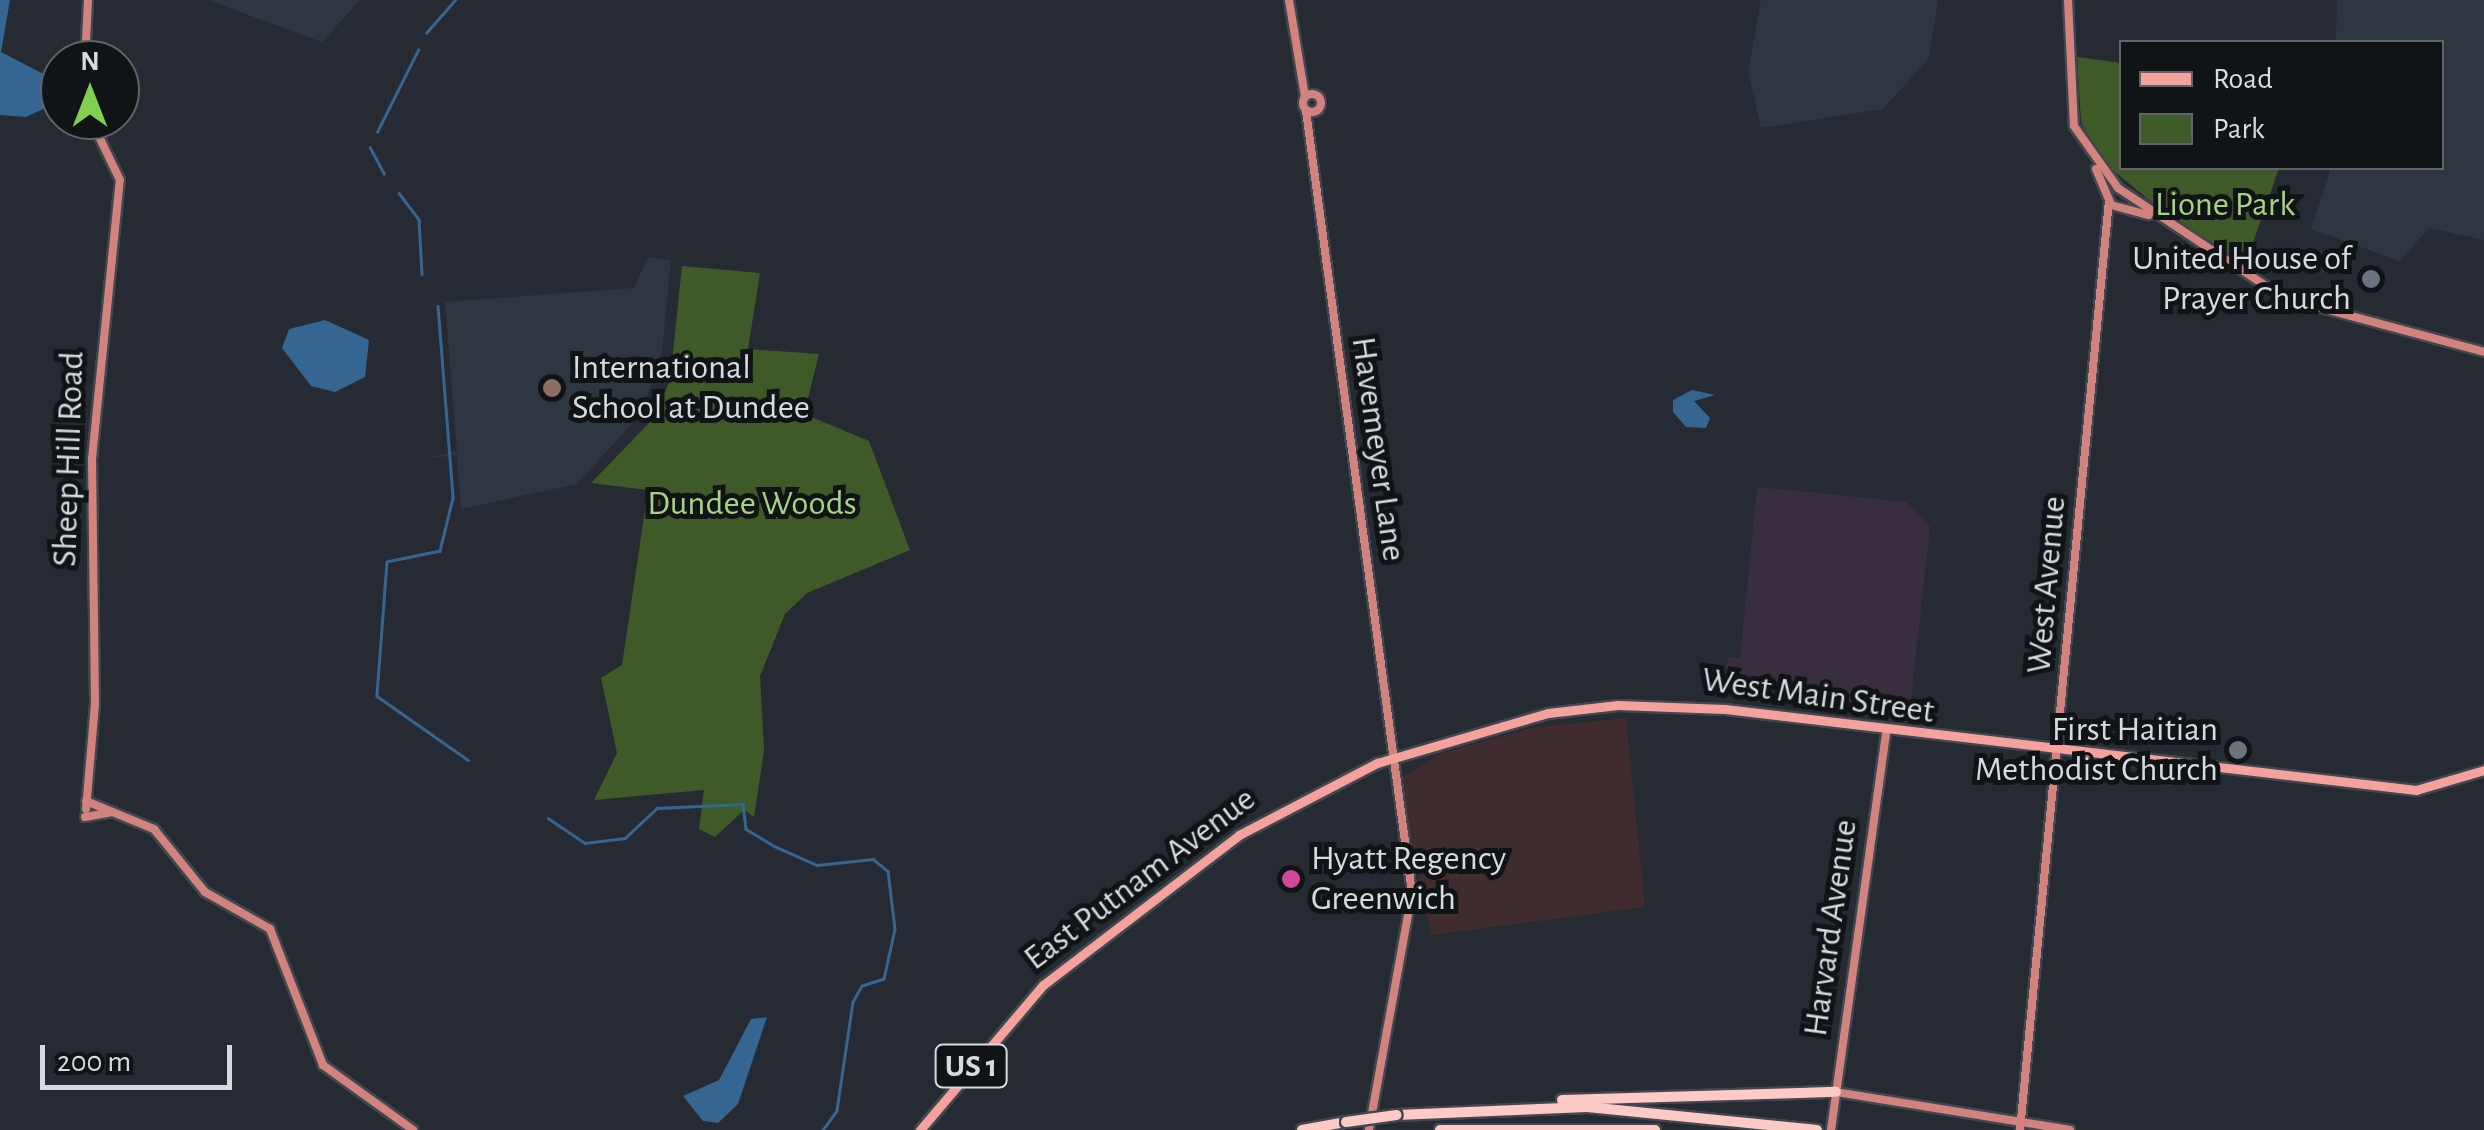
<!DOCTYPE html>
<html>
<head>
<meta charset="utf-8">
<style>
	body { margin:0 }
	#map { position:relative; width:2484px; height:1130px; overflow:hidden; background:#262b33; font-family:"Alegreya Sans",sans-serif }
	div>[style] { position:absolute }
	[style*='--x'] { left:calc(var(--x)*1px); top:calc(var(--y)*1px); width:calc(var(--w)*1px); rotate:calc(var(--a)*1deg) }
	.commercial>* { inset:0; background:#402c2e }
	.industrial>* { inset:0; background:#382e3d }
	.built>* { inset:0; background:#2e3642 }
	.green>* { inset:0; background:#3e5a28 }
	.water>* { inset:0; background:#356591 }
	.stream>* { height:2.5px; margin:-1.25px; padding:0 1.25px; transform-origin:1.25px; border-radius:1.25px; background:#356591 }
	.roads { filter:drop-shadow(2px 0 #42474f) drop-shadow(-2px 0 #42474f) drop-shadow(0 2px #42474f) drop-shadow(0 -2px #42474f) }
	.secondary>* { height:8px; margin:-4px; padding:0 4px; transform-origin:4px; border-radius:4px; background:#d3837d }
	.secondary>.ring { margin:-4px; padding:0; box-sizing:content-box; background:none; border:8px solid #d3837d; border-radius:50% }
	.primary>* { height:9px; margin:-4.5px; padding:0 4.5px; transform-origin:4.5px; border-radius:4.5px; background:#f6a29c }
	.highway>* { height:10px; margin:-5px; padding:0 5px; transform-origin:5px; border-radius:5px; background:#fdcac6 }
	.bridges { filter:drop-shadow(2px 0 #42474f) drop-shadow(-2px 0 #42474f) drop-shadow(0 2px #42474f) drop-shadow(0 -2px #42474f) }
	.highway-bridge>* { height:10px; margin:-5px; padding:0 5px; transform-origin:5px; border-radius:5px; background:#fdcac6 }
	.dots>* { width:28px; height:28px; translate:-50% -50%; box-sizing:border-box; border:5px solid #111417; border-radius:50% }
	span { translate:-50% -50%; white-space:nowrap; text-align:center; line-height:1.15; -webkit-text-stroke:10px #111417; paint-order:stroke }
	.shield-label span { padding:2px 8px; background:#111417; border:2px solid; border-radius:8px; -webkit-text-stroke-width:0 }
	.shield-label { font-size:32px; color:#d7dadf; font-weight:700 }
	.park-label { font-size:35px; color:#a4d382 }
	.poi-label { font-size:35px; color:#d7dadf }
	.right { translate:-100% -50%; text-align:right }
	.left { translate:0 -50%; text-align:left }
	.street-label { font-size:35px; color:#d7dadf }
	.legend { position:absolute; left:2119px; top:40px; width:325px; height:130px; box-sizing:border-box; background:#111417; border:2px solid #606367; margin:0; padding:12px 18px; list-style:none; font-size:30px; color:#d7dadf }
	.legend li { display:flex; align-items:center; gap:20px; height:50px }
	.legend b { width:50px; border:2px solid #606367 }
	.north { position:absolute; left:40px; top:40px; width:100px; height:100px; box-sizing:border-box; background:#111417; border:2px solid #606367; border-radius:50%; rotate:0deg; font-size:28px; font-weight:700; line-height:40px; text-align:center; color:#d7dadf }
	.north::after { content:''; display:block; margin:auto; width:35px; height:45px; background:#82d04f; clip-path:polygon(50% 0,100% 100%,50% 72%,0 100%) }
	.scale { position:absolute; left:40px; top:1045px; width:192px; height:45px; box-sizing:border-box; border:5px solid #d7dadf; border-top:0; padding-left:12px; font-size:30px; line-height:35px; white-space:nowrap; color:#d7dadf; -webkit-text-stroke:8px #111417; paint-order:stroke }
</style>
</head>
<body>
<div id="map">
	<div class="commercial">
		<div style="clip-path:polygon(1626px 718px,1645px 907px,1431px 935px,1399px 780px,1442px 753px,1530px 728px)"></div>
	</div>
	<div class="industrial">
		<div style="clip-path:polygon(1757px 487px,1906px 502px,1930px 527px,1908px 725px,1723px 691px,1728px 657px,1740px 658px)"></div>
	</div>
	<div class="built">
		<div style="clip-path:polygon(208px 0,360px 0,322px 42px)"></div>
		<div style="clip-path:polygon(1761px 0,1938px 0,1929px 58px,1883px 109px,1761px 128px,1748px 72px)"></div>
		<div style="clip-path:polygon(2337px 0,2484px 0,2484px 240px,2429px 228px,2400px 261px,2311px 229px,2331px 168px,2442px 168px,2442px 42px,2336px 42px)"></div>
		<div style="clip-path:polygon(648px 257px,671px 260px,661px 359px,639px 416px,577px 484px,461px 509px,457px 455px,423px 459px,457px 451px,445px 302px,634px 288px)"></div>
	</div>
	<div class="green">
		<div style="clip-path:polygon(2077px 57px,2121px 63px,2122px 168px,2279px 168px,2249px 254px,2237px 259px,2176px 222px,2103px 162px,2081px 122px)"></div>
		<div style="clip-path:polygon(682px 266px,760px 273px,748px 349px,819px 354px,804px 414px,869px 441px,910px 550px,807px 593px,785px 614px,760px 676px,764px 751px,754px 817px,744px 810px,715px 837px,699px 829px,704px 790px,594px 800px,617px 753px,601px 678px,622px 665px,648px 490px,591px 483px,651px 421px,670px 381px)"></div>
	</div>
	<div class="water">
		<div style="clip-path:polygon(0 0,10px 0,1px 52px,59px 82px,54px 104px,26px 117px,0 115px)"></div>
		<div style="clip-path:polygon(325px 320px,369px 340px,365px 377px,335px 392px,311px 386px,282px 348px,289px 329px)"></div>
		<div style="clip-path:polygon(1692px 390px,1715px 395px,1694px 401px,1710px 418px,1706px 428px,1686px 427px,1673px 412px,1673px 400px)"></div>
		<div style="clip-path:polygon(767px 1017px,738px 1104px,718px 1123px,703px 1121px,683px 1096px,719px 1080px,751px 1019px)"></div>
	</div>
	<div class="stream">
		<div style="--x:426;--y:33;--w:44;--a:-48.7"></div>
		<div style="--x:377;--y:132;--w:92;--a:-63.4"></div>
		<div style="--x:370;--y:147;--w:30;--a:62"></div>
		<div style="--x:399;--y:193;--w:34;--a:53"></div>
		<div style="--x:419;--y:220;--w:54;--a:86.8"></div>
		<div style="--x:438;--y:306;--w:193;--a:85.5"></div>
		<div style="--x:453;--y:498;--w:55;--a:103.8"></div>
		<div style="--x:440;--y:551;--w:54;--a:168.3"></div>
		<div style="--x:387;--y:562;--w:134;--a:94.3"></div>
		<div style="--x:377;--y:696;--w:111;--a:35.1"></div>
		<div style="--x:548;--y:818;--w:45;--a:34"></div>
		<div style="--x:585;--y:843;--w:40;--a:-7.1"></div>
		<div style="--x:625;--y:838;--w:44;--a:-43.2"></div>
		<div style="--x:657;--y:808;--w:86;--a:-2.7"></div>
		<div style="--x:743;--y:804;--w:25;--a:83"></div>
		<div style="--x:746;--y:829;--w:33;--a:31"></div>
		<div style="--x:774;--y:846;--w:47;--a:23.8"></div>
		<div style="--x:817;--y:865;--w:56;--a:-6.1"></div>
		<div style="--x:873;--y:859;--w:19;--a:39"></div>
		<div style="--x:888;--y:871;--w:58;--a:83.1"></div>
		<div style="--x:895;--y:929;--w:51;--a:102.4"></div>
		<div style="--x:884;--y:979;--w:23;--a:162"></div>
		<div style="--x:862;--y:986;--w:18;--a:119"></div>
		<div style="--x:853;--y:1002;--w:110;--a:98.4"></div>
		<div style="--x:837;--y:1111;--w:24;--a:126"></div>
	</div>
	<div class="roads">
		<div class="secondary">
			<div style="--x:1289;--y:0;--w:98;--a:80.6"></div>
			<div style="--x:2068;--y:0;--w:126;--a:87.3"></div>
			<div style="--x:2074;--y:126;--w:76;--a:54.6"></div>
			<div style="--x:2118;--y:188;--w:199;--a:33.5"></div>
			<div style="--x:2284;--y:298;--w:207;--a:15.1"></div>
			<div style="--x:85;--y:60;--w:60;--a:-87.1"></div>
			<div class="ring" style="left:1303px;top:94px;width:10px;height:10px"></div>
			<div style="--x:1306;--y:111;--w:789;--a:82.28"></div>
			<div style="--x:1412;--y:893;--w:241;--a:100.3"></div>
			<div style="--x:2096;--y:169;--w:39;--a:67"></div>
			<div style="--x:2111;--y:205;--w:39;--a:15"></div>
			<div style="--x:86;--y:801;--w:74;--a:22.4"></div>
			<div style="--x:154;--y:829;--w:81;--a:51"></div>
			<div style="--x:205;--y:892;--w:75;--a:29.6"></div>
			<div style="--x:270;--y:929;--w:146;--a:68.7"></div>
			<div style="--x:323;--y:1065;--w:111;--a:35.8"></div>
			<div style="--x:86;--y:809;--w:105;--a:-85.1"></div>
			<div style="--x:95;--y:704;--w:245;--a:-90.7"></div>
			<div style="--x:92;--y:459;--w:280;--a:-84.3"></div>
			<div style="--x:120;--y:180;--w:67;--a:-115.8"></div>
			<div style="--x:85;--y:817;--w:28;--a:-10"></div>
			<div style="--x:1836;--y:1092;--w:237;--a:9.2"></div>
			<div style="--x:1831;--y:1130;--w:401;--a:-82.1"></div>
			<div style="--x:2020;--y:1130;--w:933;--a:-84.53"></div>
		</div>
		<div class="primary">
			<div style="--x:920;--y:1130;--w:190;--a:-49.7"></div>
			<div style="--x:1043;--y:985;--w:247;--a:-37.4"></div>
			<div style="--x:1239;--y:835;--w:156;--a:-27.6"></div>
			<div style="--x:1377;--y:763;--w:178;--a:-16.3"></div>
			<div style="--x:1548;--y:713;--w:70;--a:-6.5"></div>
			<div style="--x:1618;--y:705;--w:107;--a:2.1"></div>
			<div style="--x:1725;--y:709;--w:696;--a:6.69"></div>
			<div style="--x:2416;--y:790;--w:71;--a:-16.4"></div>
		</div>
		<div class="highway">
			<div style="--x:1562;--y:1100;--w:274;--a:-1.7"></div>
			<div style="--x:1397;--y:1115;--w:190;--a:-2.4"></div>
			<div style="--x:1587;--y:1107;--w:231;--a:5.7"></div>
			<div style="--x:1302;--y:1130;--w:45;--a:-10.3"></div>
			<div style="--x:1440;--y:1130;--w:215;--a:0"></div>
		</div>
	</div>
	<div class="bridges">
		<div class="highway-bridge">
			<div style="--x:1346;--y:1122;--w:51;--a:-7.8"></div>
		</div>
	</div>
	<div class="dots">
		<div style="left:2371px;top:279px;background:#6b7280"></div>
		<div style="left:552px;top:388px;background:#8d6e63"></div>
		<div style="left:2238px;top:750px;background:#6b7280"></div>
		<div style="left:1291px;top:879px;background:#d1479c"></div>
	</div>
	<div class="shield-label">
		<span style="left:971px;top:1066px">US 1</span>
	</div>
	<div class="park-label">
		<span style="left:2225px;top:205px">Lione Park</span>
		<span style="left:752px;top:504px">Dundee Woods</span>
	</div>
	<div class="poi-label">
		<span class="right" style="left:2351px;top:279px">United House of<br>Prayer Church</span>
		<span class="left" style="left:572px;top:388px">International<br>School at Dundee</span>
		<span class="right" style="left:2218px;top:750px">First Haitian<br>Methodist Church</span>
		<span class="left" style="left:1311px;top:879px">Hyatt Regency<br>Greenwich</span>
	</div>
	<div class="street-label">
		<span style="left:1378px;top:449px;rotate:82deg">Havemeyer Lane</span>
		<span style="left:69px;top:459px;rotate:-88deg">Sheep Hill Road</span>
		<span style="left:2047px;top:585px;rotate:-85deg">West Avenue</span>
		<span style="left:1818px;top:696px;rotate:8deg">West Main Street</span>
		<span style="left:1140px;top:879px;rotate:-37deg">East Putnam Avenue</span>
		<span style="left:1831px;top:928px;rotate:-82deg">Harvard Avenue</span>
	</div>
	<ul class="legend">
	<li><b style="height:12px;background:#f6a29c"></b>Road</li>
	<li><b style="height:28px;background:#3e5a28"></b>Park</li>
	</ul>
	<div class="north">N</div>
	<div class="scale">200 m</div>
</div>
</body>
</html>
